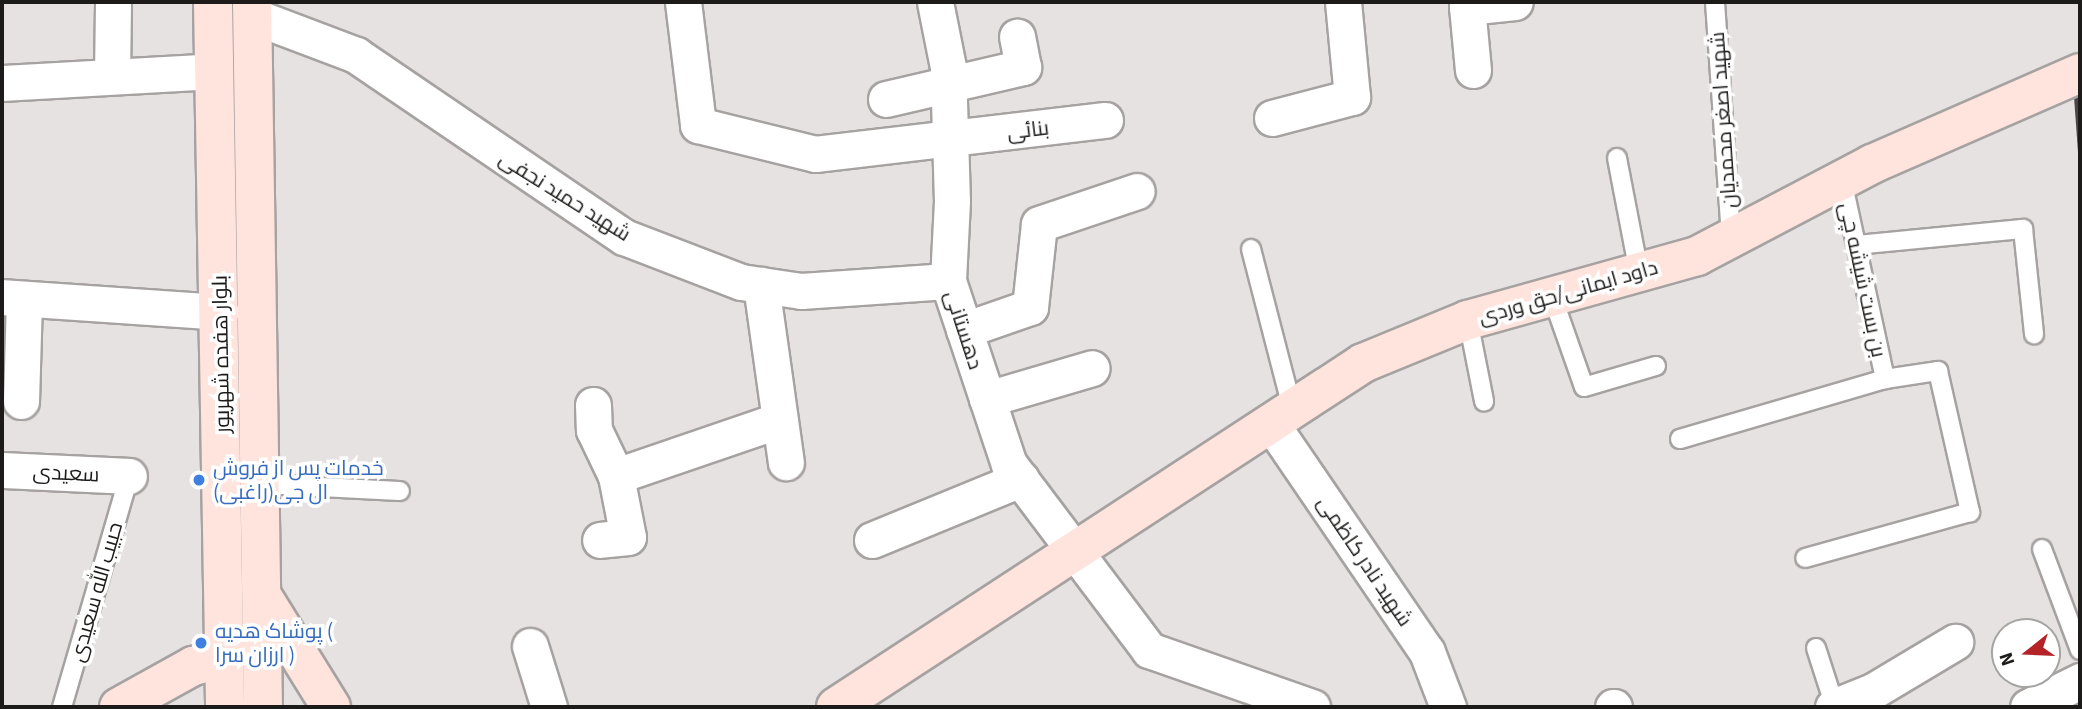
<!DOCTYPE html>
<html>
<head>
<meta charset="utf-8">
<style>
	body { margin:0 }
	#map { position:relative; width:2082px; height:709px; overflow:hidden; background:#e6e2e1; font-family:"Source Sans 3",Cairo,sans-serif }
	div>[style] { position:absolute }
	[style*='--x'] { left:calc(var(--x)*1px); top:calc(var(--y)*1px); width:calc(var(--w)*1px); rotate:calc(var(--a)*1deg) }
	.building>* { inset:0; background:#494645 }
	.roads { filter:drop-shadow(2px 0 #a6a2a1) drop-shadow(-2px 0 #a6a2a1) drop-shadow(0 2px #a6a2a1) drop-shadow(0 -2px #a6a2a1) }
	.lane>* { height:18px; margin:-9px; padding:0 9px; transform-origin:9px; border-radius:9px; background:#fff }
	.street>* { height:35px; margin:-17.5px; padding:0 17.5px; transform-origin:17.5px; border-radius:17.5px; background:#fff }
	.secondary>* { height:38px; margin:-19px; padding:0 19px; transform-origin:19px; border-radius:19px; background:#fee4dc }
	.dots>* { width:19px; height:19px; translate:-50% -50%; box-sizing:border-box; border:4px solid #fff; border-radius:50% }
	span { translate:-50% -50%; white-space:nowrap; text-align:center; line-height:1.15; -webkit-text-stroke:7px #fff; paint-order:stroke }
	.street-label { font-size:21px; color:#1c1b1a }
	.shop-label { font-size:21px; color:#366cbe }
	.left { translate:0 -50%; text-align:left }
	.frame { position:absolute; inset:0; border:4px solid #1c1b1a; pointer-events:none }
	.north { position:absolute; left:1991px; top:618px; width:70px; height:70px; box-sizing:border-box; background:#fff; border:2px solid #a4a4a3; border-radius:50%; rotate:252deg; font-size:19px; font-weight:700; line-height:28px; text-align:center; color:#1c1b1a }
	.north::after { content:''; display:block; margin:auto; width:24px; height:32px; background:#b32328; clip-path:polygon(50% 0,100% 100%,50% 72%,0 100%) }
</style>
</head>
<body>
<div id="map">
	<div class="building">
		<div style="clip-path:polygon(2080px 81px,2080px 151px,2078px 152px,2073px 83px)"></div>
	</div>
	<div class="roads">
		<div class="lane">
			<div style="--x:1715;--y:2;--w:238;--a:86.1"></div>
			<div style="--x:1617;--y:158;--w:116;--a:79.1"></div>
			<div style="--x:1842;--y:180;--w:204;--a:77.8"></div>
			<div style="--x:1856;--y:245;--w:168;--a:-5.5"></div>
			<div style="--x:2023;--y:229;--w:106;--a:84"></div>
			<div style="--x:1251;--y:249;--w:164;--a:75.5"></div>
			<div style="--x:1552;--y:296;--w:96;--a:70.6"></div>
			<div style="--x:1584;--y:387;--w:75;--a:-16.3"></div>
			<div style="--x:1468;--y:320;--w:83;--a:78.8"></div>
			<div style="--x:1680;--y:439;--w:214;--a:-16.3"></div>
			<div style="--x:1885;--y:379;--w:54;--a:-8.6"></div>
			<div style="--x:1938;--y:371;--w:145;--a:77.2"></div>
			<div style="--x:1970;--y:512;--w:171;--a:164.4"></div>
			<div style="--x:261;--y:484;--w:139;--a:2.9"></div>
			<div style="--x:2042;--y:549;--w:108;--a:69.4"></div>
			<div style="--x:1816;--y:648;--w:62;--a:72.1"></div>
			<div style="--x:62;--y:707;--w:241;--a:-73.8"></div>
		</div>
		<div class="street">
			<div style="--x:683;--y:2;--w:124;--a:83"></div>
			<div style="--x:698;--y:125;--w:121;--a:13.9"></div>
			<div style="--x:815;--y:154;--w:292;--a:-6.7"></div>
			<div style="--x:935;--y:2;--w:66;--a:78.7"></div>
			<div style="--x:948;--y:67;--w:134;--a:88.3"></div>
			<div style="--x:952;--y:201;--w:80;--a:92.9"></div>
			<div style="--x:948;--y:281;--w:193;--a:71.6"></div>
			<div style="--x:1009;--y:464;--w:233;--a:53"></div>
			<div style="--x:1149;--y:650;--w:173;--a:19.3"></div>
			<div style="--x:253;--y:16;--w:110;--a:20.7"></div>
			<div style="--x:356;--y:55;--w:324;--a:34.2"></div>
			<div style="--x:624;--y:237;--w:125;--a:21"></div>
			<div style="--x:741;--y:282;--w:61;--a:8.5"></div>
			<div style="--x:801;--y:291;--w:147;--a:-3.9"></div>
			<div style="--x:1473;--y:70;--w:63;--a:-95.4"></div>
			<div style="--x:1467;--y:7;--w:48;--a:-5.9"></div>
			<div style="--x:112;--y:76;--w:74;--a:-89.2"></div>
			<div style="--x:2;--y:83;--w:213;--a:-3.2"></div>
			<div style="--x:886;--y:99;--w:141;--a:-13.1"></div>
			<div style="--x:1023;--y:67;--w:31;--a:-101"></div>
			<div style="--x:1272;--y:118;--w:83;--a:-14.7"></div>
			<div style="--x:1352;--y:97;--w:95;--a:-95.4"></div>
			<div style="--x:761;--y:285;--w:179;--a:82"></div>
			<div style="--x:2;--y:297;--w:219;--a:3.9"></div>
			<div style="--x:964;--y:330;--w:70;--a:-19.2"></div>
			<div style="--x:1030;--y:307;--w:83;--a:-83.8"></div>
			<div style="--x:1039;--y:224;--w:103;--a:-18.6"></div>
			<div style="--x:987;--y:399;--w:109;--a:-16.4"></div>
			<div style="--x:21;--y:401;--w:102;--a:-88.3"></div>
			<div style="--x:593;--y:405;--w:25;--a:88"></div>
			<div style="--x:594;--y:430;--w:51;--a:64.4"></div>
			<div style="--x:616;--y:476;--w:62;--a:78.9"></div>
			<div style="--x:628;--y:537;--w:28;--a:174"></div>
			<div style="--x:1270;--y:422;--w:278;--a:55.7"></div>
			<div style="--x:1427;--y:652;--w:59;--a:69.1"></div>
			<div style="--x:2;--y:470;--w:127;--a:2.7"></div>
			<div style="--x:616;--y:476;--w:173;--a:-18.9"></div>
			<div style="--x:872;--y:540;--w:161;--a:-22.3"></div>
			<div style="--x:530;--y:646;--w:64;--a:72.7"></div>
			<div style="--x:1613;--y:707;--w:1;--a:0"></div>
			<div style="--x:1833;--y:707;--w:43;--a:-21.8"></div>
			<div style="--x:1873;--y:691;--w:96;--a:-30.9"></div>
			<div style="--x:2028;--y:707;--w:58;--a:-26.6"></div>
		</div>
		<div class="secondary">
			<div style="--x:213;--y:2;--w:705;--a:89.02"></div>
			<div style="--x:252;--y:2;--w:705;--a:89.11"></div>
			<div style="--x:264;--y:599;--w:127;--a:58.2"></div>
			<div style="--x:119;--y:707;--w:85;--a:-29"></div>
			<div style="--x:193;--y:666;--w:33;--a:-14"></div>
			<div style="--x:836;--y:707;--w:629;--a:-33.13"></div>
			<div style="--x:1363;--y:363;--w:113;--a:-22.3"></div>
			<div style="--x:1468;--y:320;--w:238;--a:-15.6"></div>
			<div style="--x:1697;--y:256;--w:198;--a:-27.7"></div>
			<div style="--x:1872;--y:164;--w:227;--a:-23.6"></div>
		</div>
	</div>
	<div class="dots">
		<div style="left:199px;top:480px;background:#3f7fe0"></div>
		<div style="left:201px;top:643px;background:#3f7fe0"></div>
	</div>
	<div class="street-label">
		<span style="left:1723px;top:120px;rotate:-94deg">شهید اصغر محمدیان</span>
		<span style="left:1028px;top:130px;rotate:-7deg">بنائی</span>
		<span style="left:565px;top:196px;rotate:32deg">شهید حمید نجفی</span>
		<span style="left:1863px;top:280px;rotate:78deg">بن بست شیشه چی</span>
		<span style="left:1568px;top:292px;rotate:-16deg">داود ایمانی/حق وردی</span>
		<span style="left:964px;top:330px;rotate:72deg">دهستانی</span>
		<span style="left:221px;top:354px;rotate:-91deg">بلوار هفده شهریور</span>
		<span style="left:66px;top:473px;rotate:3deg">سعیدی</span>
		<span style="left:1365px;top:561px;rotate:56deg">شهید نادر کاظمی</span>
		<span style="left:96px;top:592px;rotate:-74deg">حبیب الله سعیدی</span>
	</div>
	<div class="shop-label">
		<span class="left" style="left:213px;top:480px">خدمات پس از فروش<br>ال جی(راغبی)</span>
		<span class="left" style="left:215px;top:643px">پوشاک هدیه (<br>ارزان سرا )</span>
	</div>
	<div class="frame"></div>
	<div class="north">N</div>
</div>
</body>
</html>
